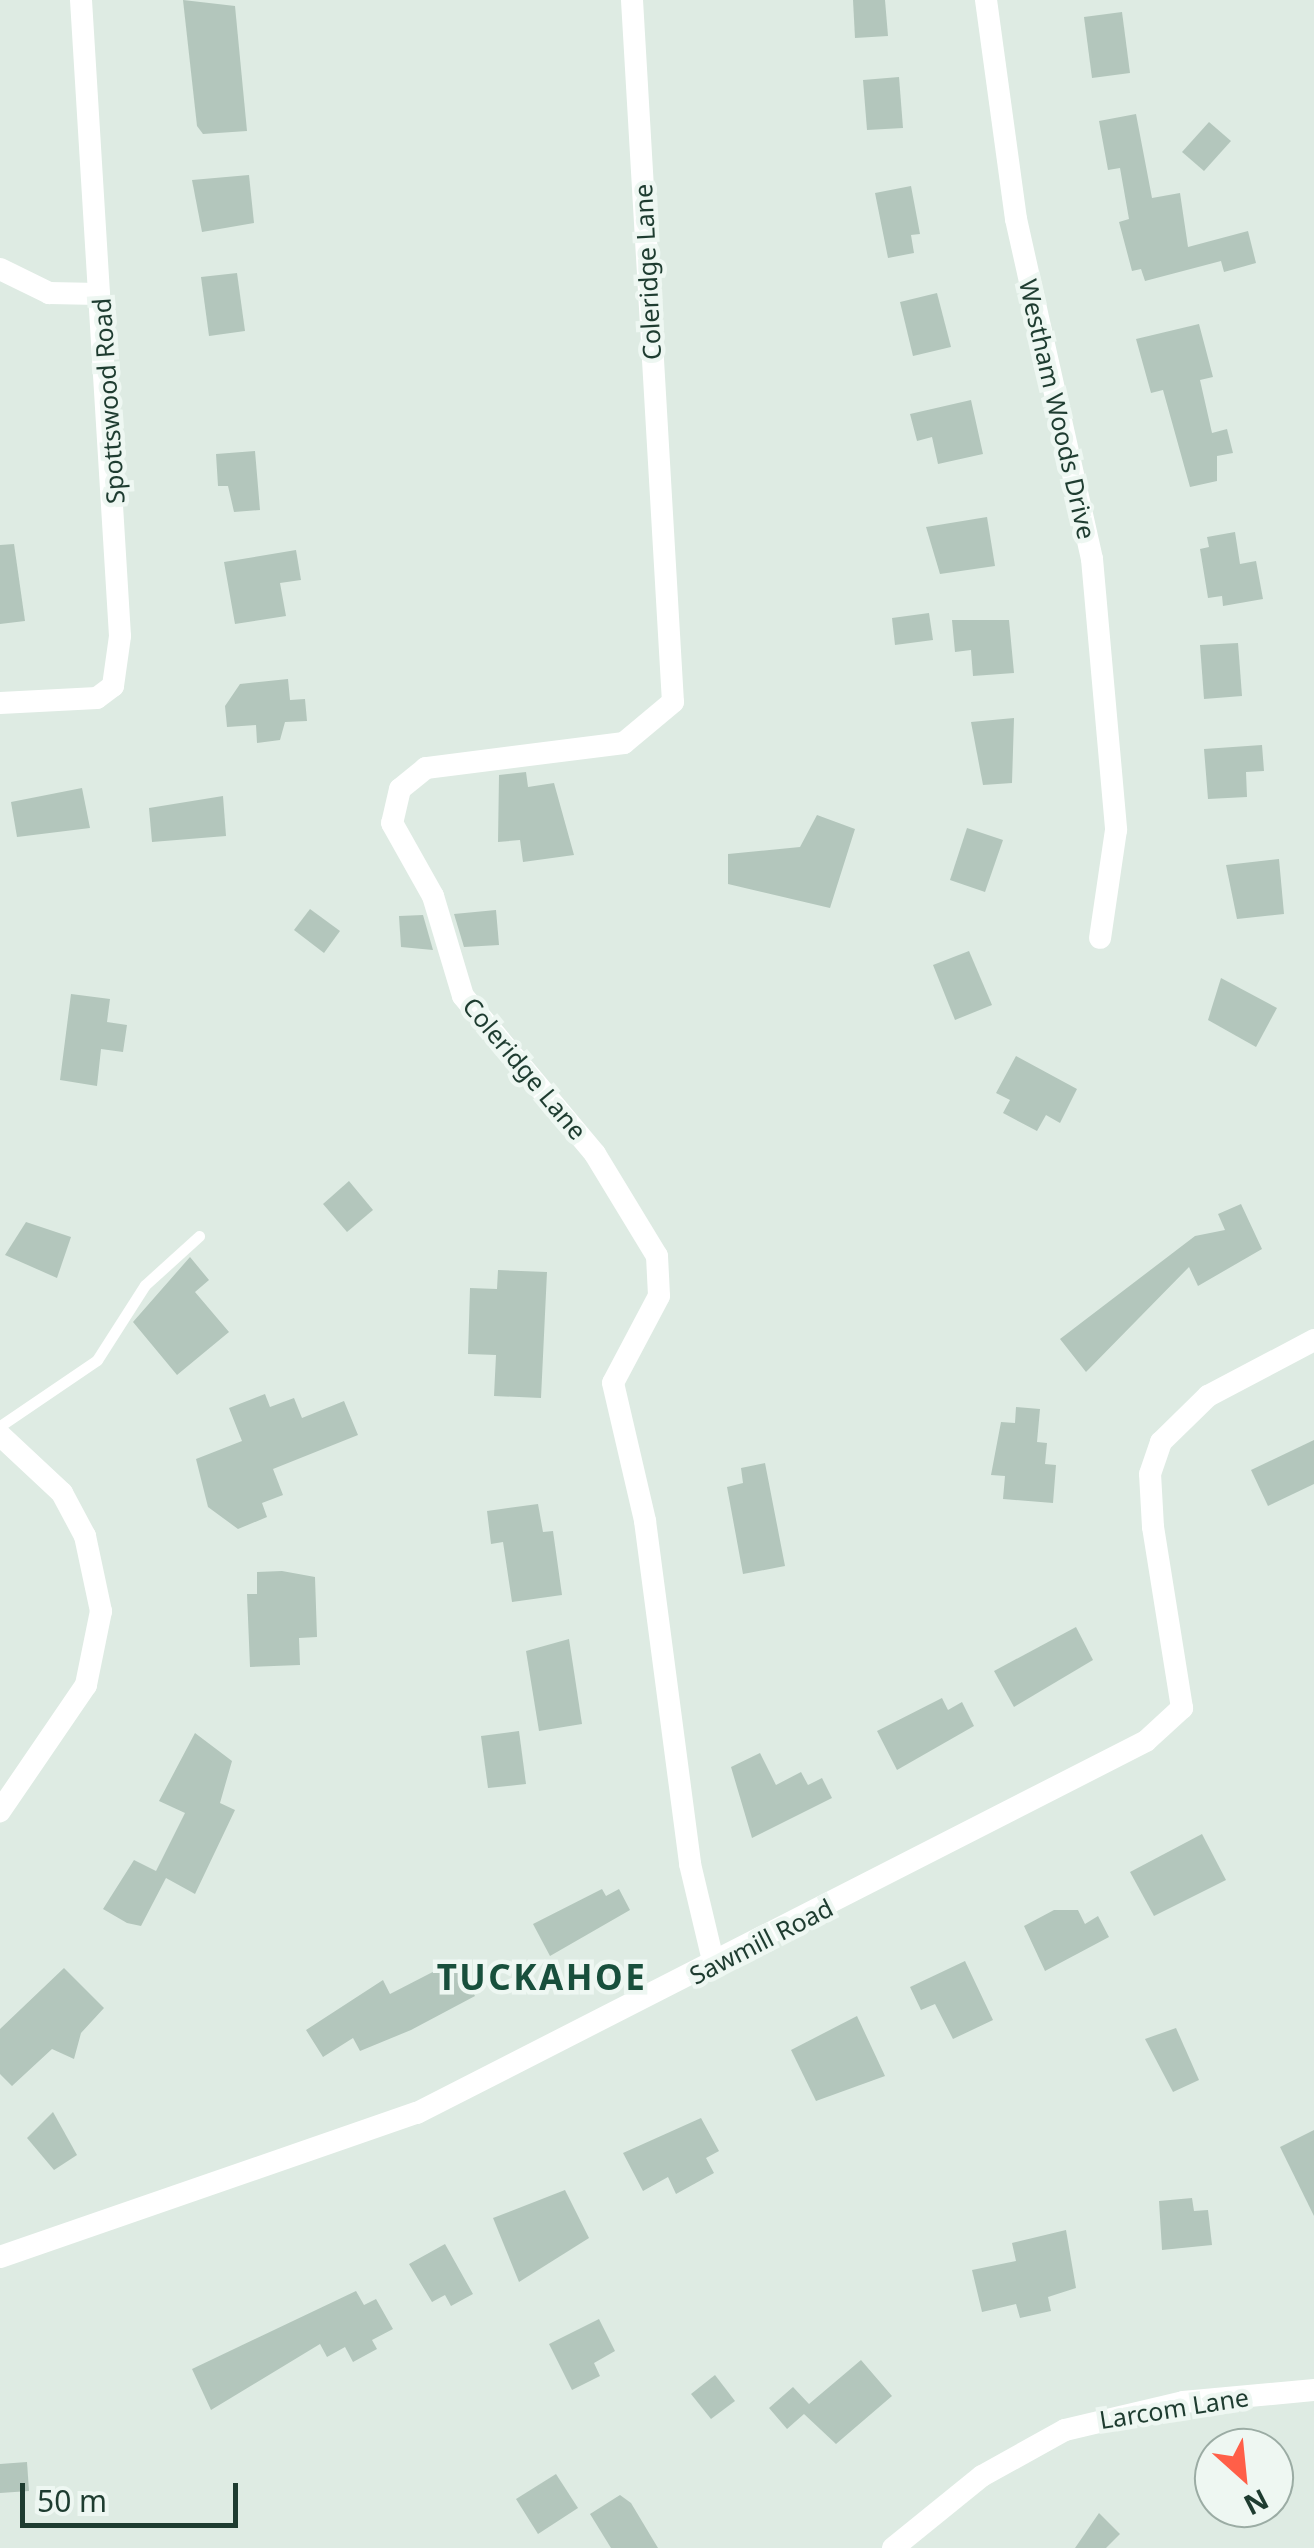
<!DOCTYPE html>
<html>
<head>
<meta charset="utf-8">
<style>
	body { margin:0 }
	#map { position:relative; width:1314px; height:2548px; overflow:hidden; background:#deebe3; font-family:"Noto Sans",sans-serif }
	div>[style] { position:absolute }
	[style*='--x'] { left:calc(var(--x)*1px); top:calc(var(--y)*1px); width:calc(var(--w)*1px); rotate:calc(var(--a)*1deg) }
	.building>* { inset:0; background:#b3c6bc }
	.service>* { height:11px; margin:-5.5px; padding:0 5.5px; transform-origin:5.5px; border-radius:5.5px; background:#fff }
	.minor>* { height:22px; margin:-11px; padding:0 11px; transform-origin:11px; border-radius:11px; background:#fff }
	span { translate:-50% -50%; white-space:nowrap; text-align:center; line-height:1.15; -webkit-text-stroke:9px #eef7f2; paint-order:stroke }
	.street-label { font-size:25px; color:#1e3c30 }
	.district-label { font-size:35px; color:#184f3c; font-weight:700; letter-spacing:2.5px }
	.north { position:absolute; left:1194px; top:2428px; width:100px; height:100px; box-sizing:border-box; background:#eef7f2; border:2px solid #9baca4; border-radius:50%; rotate:153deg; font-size:28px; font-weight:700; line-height:40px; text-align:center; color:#1e3c30 }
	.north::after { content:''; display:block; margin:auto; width:35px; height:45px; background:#ff5f48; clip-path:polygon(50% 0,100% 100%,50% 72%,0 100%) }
	.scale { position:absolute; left:20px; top:2483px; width:218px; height:45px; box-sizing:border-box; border:5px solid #1e3c30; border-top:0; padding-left:12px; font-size:30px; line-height:35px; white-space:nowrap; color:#1e3c30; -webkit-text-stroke:8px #eef7f2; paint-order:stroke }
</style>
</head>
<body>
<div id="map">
	<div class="building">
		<div style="clip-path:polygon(183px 0,235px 6px,247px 131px,203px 134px,197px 126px)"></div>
		<div style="clip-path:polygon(853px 0,885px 0,888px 36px,855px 38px)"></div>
		<div style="clip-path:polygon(1122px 12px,1130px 73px,1092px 78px,1084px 17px)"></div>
		<div style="clip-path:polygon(899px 77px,903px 128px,867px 130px,863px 80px)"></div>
		<div style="clip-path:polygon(1136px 114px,1152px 198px,1180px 193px,1188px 247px,1248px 231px,1256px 263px,1224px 272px,1221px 261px,1145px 281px,1141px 269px,1132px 271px,1119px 222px,1129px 219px,1120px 168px,1108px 170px,1099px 121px)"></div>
		<div style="clip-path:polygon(1209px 122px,1231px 141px,1204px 171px,1182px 152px)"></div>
		<div style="clip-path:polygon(249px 175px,254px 223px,202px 232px,192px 180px)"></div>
		<div style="clip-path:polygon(911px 186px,920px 234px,911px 235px,914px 253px,888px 258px,875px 193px)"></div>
		<div style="clip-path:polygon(237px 273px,245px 331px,209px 336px,201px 277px)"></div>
		<div style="clip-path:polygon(937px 293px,951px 347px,913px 356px,900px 302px)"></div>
		<div style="clip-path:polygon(1199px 324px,1213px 377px,1200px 380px,1212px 433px,1227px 429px,1233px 453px,1217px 456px,1217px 481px,1190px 487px,1163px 390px,1151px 393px,1136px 339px)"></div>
		<div style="clip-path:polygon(971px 400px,983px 454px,938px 464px,932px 437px,917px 441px,910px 414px)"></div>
		<div style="clip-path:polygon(255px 451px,260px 510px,234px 512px,228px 486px,218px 486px,216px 454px)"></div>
		<div style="clip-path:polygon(987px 517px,995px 566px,940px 574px,926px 527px)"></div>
		<div style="clip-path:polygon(1235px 532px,1240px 564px,1256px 561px,1263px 599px,1223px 606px,1222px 596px,1208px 598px,1200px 549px,1209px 547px,1207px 537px)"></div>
		<div style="clip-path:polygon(14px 544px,25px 621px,0 624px,0 545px)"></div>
		<div style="clip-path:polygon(296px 550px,301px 580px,280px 583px,286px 616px,235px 624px,224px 562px)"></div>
		<div style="clip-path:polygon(929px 613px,933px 640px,895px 645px,892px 618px)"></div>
		<div style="clip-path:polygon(952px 620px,1009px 620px,1014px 673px,973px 676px,971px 650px,955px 652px)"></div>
		<div style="clip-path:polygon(1238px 643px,1242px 696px,1204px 699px,1200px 645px)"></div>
		<div style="clip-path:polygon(288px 679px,290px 700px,305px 699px,307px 721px,285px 722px,280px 740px,257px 743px,256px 725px,227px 727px,225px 706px,240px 684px)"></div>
		<div style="clip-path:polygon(1014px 718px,1012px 783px,983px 785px,971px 722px)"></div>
		<div style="clip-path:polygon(1262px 745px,1264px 771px,1246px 772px,1247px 797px,1208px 799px,1204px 749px)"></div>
		<div style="clip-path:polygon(526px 772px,528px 787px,554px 783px,574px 855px,523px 862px,520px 840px,498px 842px,499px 775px)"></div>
		<div style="clip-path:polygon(82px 788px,90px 828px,17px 837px,11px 802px)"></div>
		<div style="clip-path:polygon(223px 796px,226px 836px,152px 842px,149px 808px)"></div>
		<div style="clip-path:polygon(817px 815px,855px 829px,830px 908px,728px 884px,728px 854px,800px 847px)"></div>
		<div style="clip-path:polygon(967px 828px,1003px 840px,985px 892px,950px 880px)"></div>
		<div style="clip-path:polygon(1279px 859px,1284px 914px,1237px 919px,1226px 865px)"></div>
		<div style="clip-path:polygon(310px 909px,340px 931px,324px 953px,294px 930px)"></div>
		<div style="clip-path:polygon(496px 910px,499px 945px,464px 947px,454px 914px)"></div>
		<div style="clip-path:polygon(423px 915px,433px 950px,401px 947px,399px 916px)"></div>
		<div style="clip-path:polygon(969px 951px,992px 1005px,955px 1020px,933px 965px)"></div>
		<div style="clip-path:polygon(1221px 978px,1277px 1008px,1256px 1047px,1208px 1020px)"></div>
		<div style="clip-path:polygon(71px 994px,110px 999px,107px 1022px,127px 1025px,123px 1052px,101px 1049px,97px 1086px,60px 1080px)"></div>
		<div style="clip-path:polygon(1016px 1056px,1077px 1089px,1060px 1123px,1046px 1115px,1037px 1131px,1003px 1113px,1010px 1100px,996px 1093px)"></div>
		<div style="clip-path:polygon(349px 1181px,373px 1210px,347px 1232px,323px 1204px)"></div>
		<div style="clip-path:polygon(1241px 1204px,1262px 1249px,1198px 1286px,1189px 1267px,1086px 1372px,1060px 1339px,1195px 1236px,1225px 1230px,1218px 1214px)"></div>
		<div style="clip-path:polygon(26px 1222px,71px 1237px,57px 1278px,5px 1255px)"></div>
		<div style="clip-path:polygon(190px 1257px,209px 1280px,195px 1292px,229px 1332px,177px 1375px,133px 1322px)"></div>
		<div style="clip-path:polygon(498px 1270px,547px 1272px,541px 1398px,494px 1396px,496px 1355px,468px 1354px,470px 1288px,497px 1289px)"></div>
		<div style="clip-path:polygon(265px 1394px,270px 1407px,294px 1398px,302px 1418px,344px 1401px,358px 1435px,273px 1469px,283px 1495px,262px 1503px,267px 1517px,238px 1529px,208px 1507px,196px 1459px,242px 1441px,229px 1408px)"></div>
		<div style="clip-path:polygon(1016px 1407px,1040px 1409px,1037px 1442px,1047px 1443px,1045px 1464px,1056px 1465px,1053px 1503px,1003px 1499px,1005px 1476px,991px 1475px,1001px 1422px,1015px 1423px)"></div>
		<div style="clip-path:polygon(1314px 1440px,1314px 1484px,1268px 1506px,1251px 1470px)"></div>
		<div style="clip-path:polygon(765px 1463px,785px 1566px,743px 1574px,727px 1487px,743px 1483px,741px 1468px)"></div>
		<div style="clip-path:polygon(538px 1504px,543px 1532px,553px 1531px,562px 1595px,512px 1602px,503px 1542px,491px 1544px,487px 1511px)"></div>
		<div style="clip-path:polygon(282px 1571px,315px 1577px,317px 1637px,299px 1638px,300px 1665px,250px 1667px,247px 1594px,257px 1594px,257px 1572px)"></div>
		<div style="clip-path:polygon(1076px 1627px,1093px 1660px,1014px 1707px,994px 1671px)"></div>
		<div style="clip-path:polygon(569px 1639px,582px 1724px,539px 1731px,526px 1651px)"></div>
		<div style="clip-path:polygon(942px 1698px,948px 1710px,962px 1702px,974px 1726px,897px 1770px,877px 1731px)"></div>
		<div style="clip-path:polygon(519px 1731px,526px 1784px,488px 1788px,481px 1736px)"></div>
		<div style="clip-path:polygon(195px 1733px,232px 1761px,220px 1803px,235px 1810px,195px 1894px,166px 1878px,141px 1926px,127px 1923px,103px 1909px,134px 1860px,156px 1871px,185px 1813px,159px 1801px)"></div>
		<div style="clip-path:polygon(760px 1753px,776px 1785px,801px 1772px,808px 1785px,822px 1778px,832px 1798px,752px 1838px,731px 1767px)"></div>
		<div style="clip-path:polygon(1202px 1834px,1226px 1880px,1154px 1916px,1130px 1872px)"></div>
		<div style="clip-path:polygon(602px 1889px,606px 1896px,619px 1889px,630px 1910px,550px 1956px,533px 1924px)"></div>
		<div style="clip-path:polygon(1054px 1910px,1078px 1910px,1085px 1924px,1098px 1916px,1109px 1937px,1045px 1971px,1024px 1926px)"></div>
		<div style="clip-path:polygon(456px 1960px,475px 1996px,411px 2030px,360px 2051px,353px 2038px,323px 2057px,306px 2030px,383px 1980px,390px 1994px)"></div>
		<div style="clip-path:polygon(965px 1961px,993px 2020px,953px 2039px,935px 2004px,921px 2010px,910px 1987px)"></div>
		<div style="clip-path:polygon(64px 1968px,104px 2008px,81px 2033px,74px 2059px,52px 2049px,12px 2086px,0 2074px,0 2029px)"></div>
		<div style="clip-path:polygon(857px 2016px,885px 2076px,816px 2101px,791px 2050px)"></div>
		<div style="clip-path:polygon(1176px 2028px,1199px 2080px,1173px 2092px,1145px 2039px)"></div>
		<div style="clip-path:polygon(53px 2112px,77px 2155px,54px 2170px,27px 2138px)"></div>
		<div style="clip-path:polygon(701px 2118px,719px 2151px,706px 2158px,714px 2173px,676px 2194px,668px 2177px,643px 2191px,623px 2153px)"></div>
		<div style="clip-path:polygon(1314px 2130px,1314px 2216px,1280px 2147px)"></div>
		<div style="clip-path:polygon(565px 2190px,589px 2238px,519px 2282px,493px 2218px)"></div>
		<div style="clip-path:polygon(1192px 2198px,1194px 2211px,1208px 2210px,1212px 2245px,1162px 2250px,1159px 2201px)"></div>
		<div style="clip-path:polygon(1066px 2230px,1076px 2288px,1048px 2297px,1051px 2311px,1020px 2318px,1016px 2304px,982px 2312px,972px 2270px,1016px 2261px,1012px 2243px)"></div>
		<div style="clip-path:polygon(445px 2244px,473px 2294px,451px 2306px,445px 2295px,432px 2302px,409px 2264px)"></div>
		<div style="clip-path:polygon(356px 2291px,364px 2305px,376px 2299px,393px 2329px,372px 2340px,377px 2349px,353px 2362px,345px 2347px,327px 2357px,320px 2344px,211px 2410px,192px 2369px)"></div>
		<div style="clip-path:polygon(599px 2319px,615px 2351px,594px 2363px,600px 2376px,572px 2390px,549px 2344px)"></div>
		<div style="clip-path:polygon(861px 2360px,892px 2396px,836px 2444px,804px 2414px,787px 2429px,769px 2408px,793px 2387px,809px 2404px)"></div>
		<div style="clip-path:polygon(715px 2375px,735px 2401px,711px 2419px,691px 2394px)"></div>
		<div style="clip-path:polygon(27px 2462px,29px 2491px,0 2493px,0 2464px)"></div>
		<div style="clip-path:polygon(556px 2474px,578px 2508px,538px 2534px,516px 2499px)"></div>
		<div style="clip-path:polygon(620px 2495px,631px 2503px,658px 2548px,611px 2548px,590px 2514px)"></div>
		<div style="clip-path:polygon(1099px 2513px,1120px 2534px,1106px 2548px,1075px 2548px)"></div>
	</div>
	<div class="service">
		<div style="--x:0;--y:1426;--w:117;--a:-34.2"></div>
		<div style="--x:97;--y:1360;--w:89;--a:-57.4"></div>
		<div style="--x:145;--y:1285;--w:73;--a:-42.2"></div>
	</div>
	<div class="minor">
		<div style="--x:632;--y:0;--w:703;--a:86.66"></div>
		<div style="--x:673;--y:702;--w:64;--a:140.1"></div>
		<div style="--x:624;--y:743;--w:200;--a:172.8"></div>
		<div style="--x:426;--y:768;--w:33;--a:141"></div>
		<div style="--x:400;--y:789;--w:35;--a:103"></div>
		<div style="--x:392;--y:823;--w:84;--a:60.7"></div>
		<div style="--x:433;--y:896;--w:104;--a:73.3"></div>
		<div style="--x:463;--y:996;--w:206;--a:50.1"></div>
		<div style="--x:595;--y:1154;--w:119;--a:58.7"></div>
		<div style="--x:657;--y:1256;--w:40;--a:87.1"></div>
		<div style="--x:659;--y:1296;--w:98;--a:117.9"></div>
		<div style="--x:613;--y:1383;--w:142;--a:76.9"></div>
		<div style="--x:645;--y:1521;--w:346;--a:82.5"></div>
		<div style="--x:690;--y:1864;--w:104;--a:76.6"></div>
		<div style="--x:986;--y:0;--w:221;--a:82.2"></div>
		<div style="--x:1016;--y:219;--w:348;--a:77.4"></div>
		<div style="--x:1092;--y:559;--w:272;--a:84.9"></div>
		<div style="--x:1116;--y:830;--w:109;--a:98.4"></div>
		<div style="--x:0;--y:269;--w:55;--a:26.1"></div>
		<div style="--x:49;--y:293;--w:50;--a:1.1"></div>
		<div style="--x:0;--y:703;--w:97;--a:-3"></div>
		<div style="--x:97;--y:698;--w:20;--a:-37"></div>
		<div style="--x:113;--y:686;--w:50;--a:-82"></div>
		<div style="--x:120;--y:636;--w:637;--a:-93.51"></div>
		<div style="--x:0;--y:1435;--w:85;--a:43.1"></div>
		<div style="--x:62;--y:1493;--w:49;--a:61.9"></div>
		<div style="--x:85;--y:1536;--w:77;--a:78"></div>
		<div style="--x:101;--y:1611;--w:76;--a:101.5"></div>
		<div style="--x:86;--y:1685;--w:153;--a:124.3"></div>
		<div style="--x:0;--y:2257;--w:441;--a:-19.1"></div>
		<div style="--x:417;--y:2113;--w:818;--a:-27.03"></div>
		<div style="--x:1146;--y:1741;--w:49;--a:-42.5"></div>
		<div style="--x:1182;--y:1708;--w:183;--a:-99.1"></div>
		<div style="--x:1153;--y:1527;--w:53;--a:-93.2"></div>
		<div style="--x:1150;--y:1474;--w:34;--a:-71"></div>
		<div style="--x:1161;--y:1442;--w:66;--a:-44.4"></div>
		<div style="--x:1208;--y:1396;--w:120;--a:-27.8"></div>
		<div style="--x:893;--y:2548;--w:114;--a:-39"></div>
		<div style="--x:982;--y:2476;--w:95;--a:-29"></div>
		<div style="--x:1065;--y:2430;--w:121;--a:-13.3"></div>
		<div style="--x:1183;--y:2402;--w:132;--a:-5.2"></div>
	</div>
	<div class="street-label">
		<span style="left:647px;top:272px;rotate:-93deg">Coleridge Lane</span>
		<span style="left:108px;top:401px;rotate:-94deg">Spottswood Road</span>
		<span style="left:1058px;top:409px;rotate:77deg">Westham Woods Drive</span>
		<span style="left:525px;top:1068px;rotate:50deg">Coleridge Lane</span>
		<span style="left:761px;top:1941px;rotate:-27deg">Sawmill Road</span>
		<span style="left:1174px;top:2408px;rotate:-9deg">Larcom Lane</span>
	</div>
	<div class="district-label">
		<span style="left:542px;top:1977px">TUCKAHOE</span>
	</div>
	<div class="north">N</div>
	<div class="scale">50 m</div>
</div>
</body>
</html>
